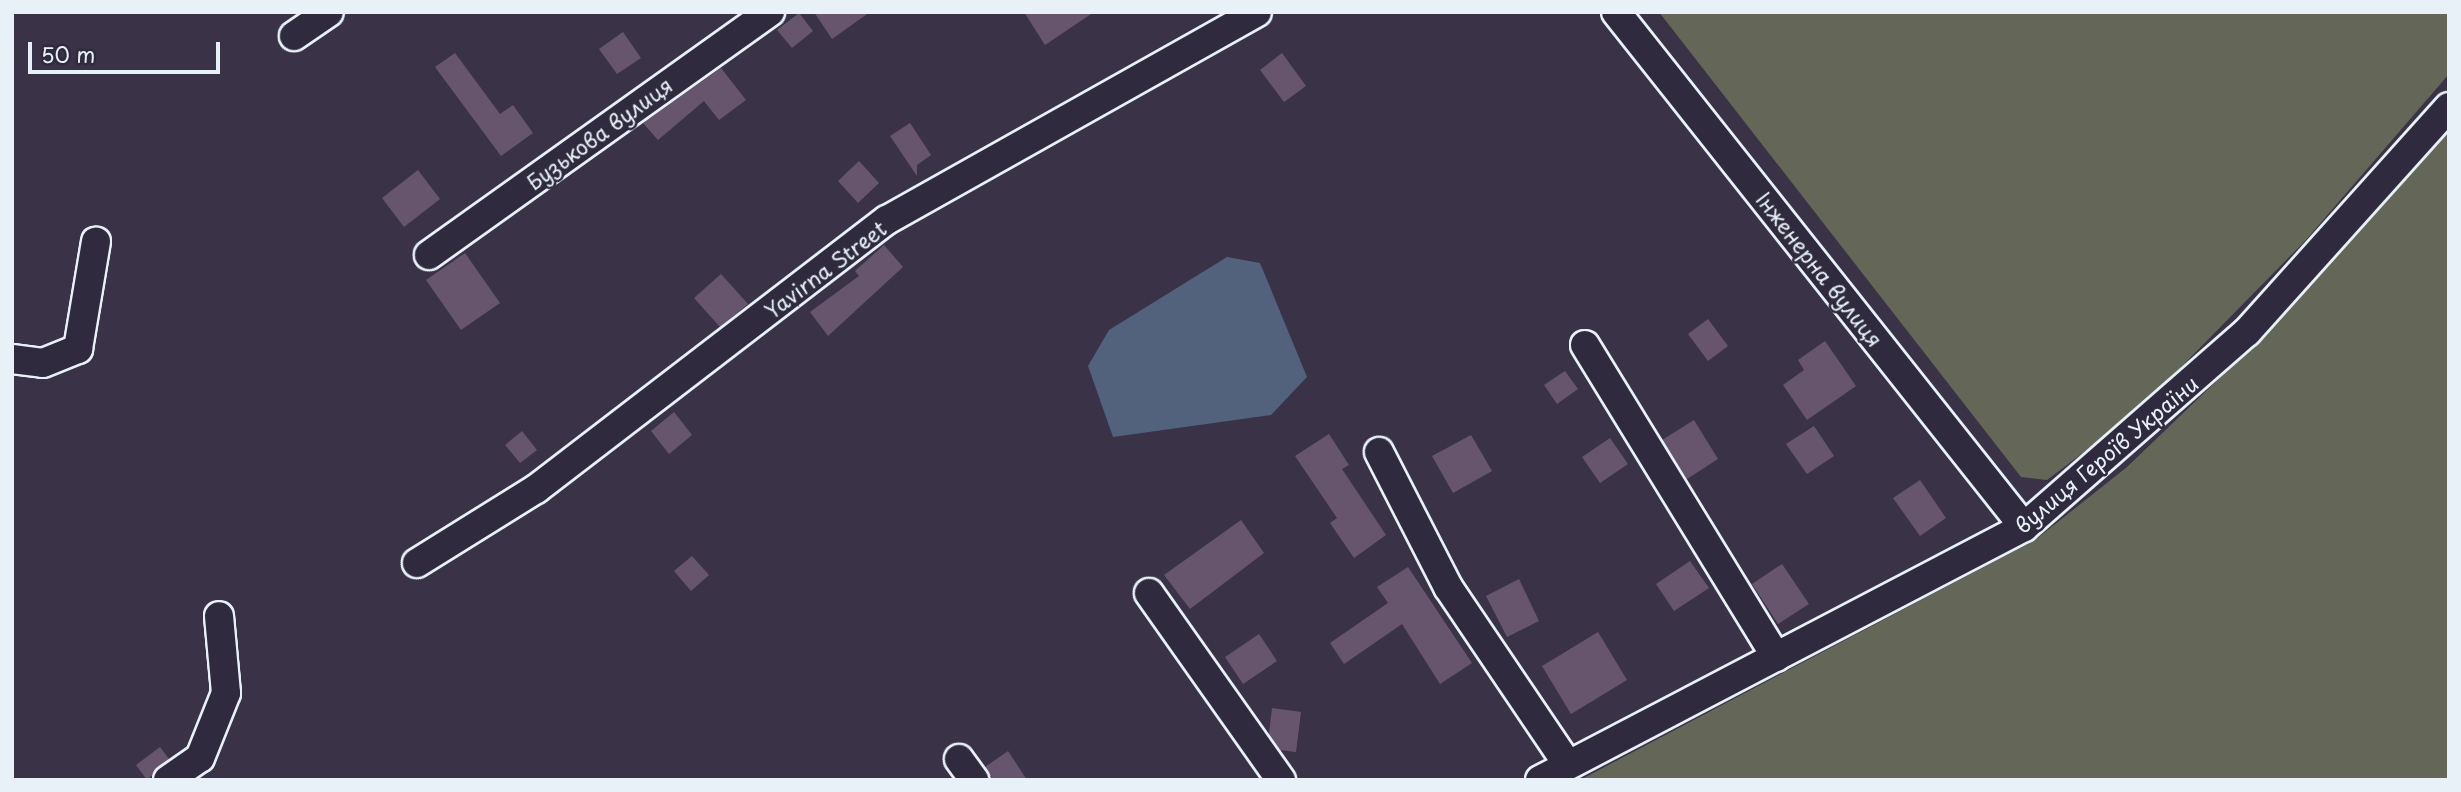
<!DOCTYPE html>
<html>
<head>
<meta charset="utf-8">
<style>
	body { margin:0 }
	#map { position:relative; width:2461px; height:792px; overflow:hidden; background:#3a3347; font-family:"Playpen Sans",sans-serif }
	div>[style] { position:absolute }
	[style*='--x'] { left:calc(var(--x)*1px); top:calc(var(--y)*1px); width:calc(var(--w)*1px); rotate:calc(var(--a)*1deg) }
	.green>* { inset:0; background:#646658 }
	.water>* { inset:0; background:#52617c }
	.building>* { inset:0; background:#67556e }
	.roads { filter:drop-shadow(2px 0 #e8f1f8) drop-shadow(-2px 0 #e8f1f8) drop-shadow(0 2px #e8f1f8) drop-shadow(0 -2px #e8f1f8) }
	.minor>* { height:28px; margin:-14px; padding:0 14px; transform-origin:14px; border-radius:14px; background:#2f2a3d }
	span { translate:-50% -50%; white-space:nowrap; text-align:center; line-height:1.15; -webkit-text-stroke:5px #2f2a3d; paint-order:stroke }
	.street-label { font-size:21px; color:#e8f1f8 }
	.frame { position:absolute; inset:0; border:14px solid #e8f1f8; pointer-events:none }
	.scale { position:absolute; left:28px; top:42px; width:192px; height:32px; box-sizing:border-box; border:4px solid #e8f1f8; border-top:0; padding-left:9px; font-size:21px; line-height:24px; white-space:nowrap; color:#e8f1f8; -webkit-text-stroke:5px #2f2a3d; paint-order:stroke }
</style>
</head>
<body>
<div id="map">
	<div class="green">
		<div style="clip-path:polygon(1659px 12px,2449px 12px,2449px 74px,2305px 241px,2184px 364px,2136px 413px,2047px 480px,2021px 477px)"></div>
		<div style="clip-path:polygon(2449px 119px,2449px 780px,1580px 780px,2035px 540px,2127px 467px,2254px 345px)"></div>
	</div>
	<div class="water">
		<div style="clip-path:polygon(1227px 257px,1260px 263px,1307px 377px,1271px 415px,1113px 437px,1088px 366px,1109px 330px)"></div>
	</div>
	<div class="building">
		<div style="clip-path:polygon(814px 12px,870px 12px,832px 39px)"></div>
		<div style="clip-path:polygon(1024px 12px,1094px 12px,1045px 45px)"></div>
		<div style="clip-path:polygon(799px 13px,813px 31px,792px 48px,777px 30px)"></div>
		<div style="clip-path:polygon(623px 32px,641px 58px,617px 74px,599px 49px)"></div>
		<div style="clip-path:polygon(455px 53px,500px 114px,513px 105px,533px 133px,501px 156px,435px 67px)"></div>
		<div style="clip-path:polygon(1282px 53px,1306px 86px,1284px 102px,1260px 70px)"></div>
		<div style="clip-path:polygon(721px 68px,746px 100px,719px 120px,704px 101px,658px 140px,643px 123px)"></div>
		<div style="clip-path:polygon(910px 123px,931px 155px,917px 165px,917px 176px,890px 136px)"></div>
		<div style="clip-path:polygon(859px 161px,879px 183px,858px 203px,838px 181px)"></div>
		<div style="clip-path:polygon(418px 170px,440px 199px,404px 227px,382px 198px)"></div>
		<div style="clip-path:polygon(884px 245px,903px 267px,828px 336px,810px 312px,859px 276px,855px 271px)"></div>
		<div style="clip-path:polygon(465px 253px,500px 303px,461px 330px,426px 280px)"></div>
		<div style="clip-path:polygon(721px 274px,748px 304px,720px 327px,694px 298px)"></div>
		<div style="clip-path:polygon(1708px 319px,1728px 346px,1708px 361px,1688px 334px)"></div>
		<div style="clip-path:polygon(1825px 341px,1856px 386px,1807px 420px,1783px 385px,1804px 370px,1798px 360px)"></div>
		<div style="clip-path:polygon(1565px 371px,1578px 389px,1557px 404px,1544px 385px)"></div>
		<div style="clip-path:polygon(674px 412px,692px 435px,669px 454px,651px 431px)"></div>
		<div style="clip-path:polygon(1694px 420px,1718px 459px,1687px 479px,1662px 440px)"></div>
		<div style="clip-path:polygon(1814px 426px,1834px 456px,1807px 474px,1786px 444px)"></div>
		<div style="clip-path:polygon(522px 431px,537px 450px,520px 463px,505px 445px)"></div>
		<div style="clip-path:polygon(1329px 434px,1349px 465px,1342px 469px,1386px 535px,1354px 558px,1330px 523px,1337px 518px,1295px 456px)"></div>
		<div style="clip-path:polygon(1471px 435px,1492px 471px,1453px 493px,1432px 456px)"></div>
		<div style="clip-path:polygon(1610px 438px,1628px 464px,1600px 483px,1582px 457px)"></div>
		<div style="clip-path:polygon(1920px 480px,1946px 518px,1920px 536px,1893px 498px)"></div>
		<div style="clip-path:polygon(1241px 520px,1264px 553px,1190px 609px,1164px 575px)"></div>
		<div style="clip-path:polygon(692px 556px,709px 575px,691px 591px,674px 571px)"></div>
		<div style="clip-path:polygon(1690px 561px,1709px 588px,1674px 611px,1656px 584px)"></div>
		<div style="clip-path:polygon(1782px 564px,1809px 604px,1778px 624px,1752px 584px)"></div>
		<div style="clip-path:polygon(1408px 567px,1472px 663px,1440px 684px,1402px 624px,1344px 664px,1330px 643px,1388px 603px,1377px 587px)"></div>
		<div style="clip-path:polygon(1519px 579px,1539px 621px,1507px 637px,1486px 596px)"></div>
		<div style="clip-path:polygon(1598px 632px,1627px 680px,1571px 714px,1542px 666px)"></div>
		<div style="clip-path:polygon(1259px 634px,1277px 661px,1243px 684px,1225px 657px)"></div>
		<div style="clip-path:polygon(1272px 708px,1301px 712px,1296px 752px,1280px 750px,1269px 734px)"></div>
		<div style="clip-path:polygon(160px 747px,169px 759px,147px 780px,136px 765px)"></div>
		<div style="clip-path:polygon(1008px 751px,1027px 780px,993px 780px,988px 773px,985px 767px)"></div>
	</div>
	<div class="roads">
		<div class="minor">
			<div style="--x:1616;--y:12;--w:657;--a:51.61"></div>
			<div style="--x:294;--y:36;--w:42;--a:-34.4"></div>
			<div style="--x:429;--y:255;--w:419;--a:-35.5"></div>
			<div style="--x:1585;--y:345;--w:366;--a:58.5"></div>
			<div style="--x:12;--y:359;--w:31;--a:7"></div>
			<div style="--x:43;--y:363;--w:38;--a:-22"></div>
			<div style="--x:78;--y:349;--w:109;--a:-80.5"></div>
			<div style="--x:1379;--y:452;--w:152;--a:62.9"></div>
			<div style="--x:1448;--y:587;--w:211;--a:56"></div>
			<div style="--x:417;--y:563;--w:140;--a:-31.9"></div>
			<div style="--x:536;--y:489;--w:442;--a:-37.5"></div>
			<div style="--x:887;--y:220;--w:424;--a:-29.3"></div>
			<div style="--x:1149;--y:593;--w:229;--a:54.8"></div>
			<div style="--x:959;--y:759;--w:26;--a:54"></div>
			<div style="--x:168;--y:780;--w:39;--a:-35"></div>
			<div style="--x:200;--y:758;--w:70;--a:-68.2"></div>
			<div style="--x:226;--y:693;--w:77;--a:-95.2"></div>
			<div style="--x:1540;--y:780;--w:546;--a:-27.6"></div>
			<div style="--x:2024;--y:527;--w:296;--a:-41.2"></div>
			<div style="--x:2247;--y:332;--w:302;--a:-48.1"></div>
		</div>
	</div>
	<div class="street-label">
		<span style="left:599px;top:133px;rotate:-36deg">Бузькова вулиця</span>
		<span style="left:825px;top:269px;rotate:-37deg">Yavirna Street</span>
		<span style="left:1820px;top:269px;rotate:52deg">Інженерна вулиця</span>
		<span style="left:2106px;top:454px;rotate:-40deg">вулиця Героїв України</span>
	</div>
	<div class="frame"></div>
	<div class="scale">50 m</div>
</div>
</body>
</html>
